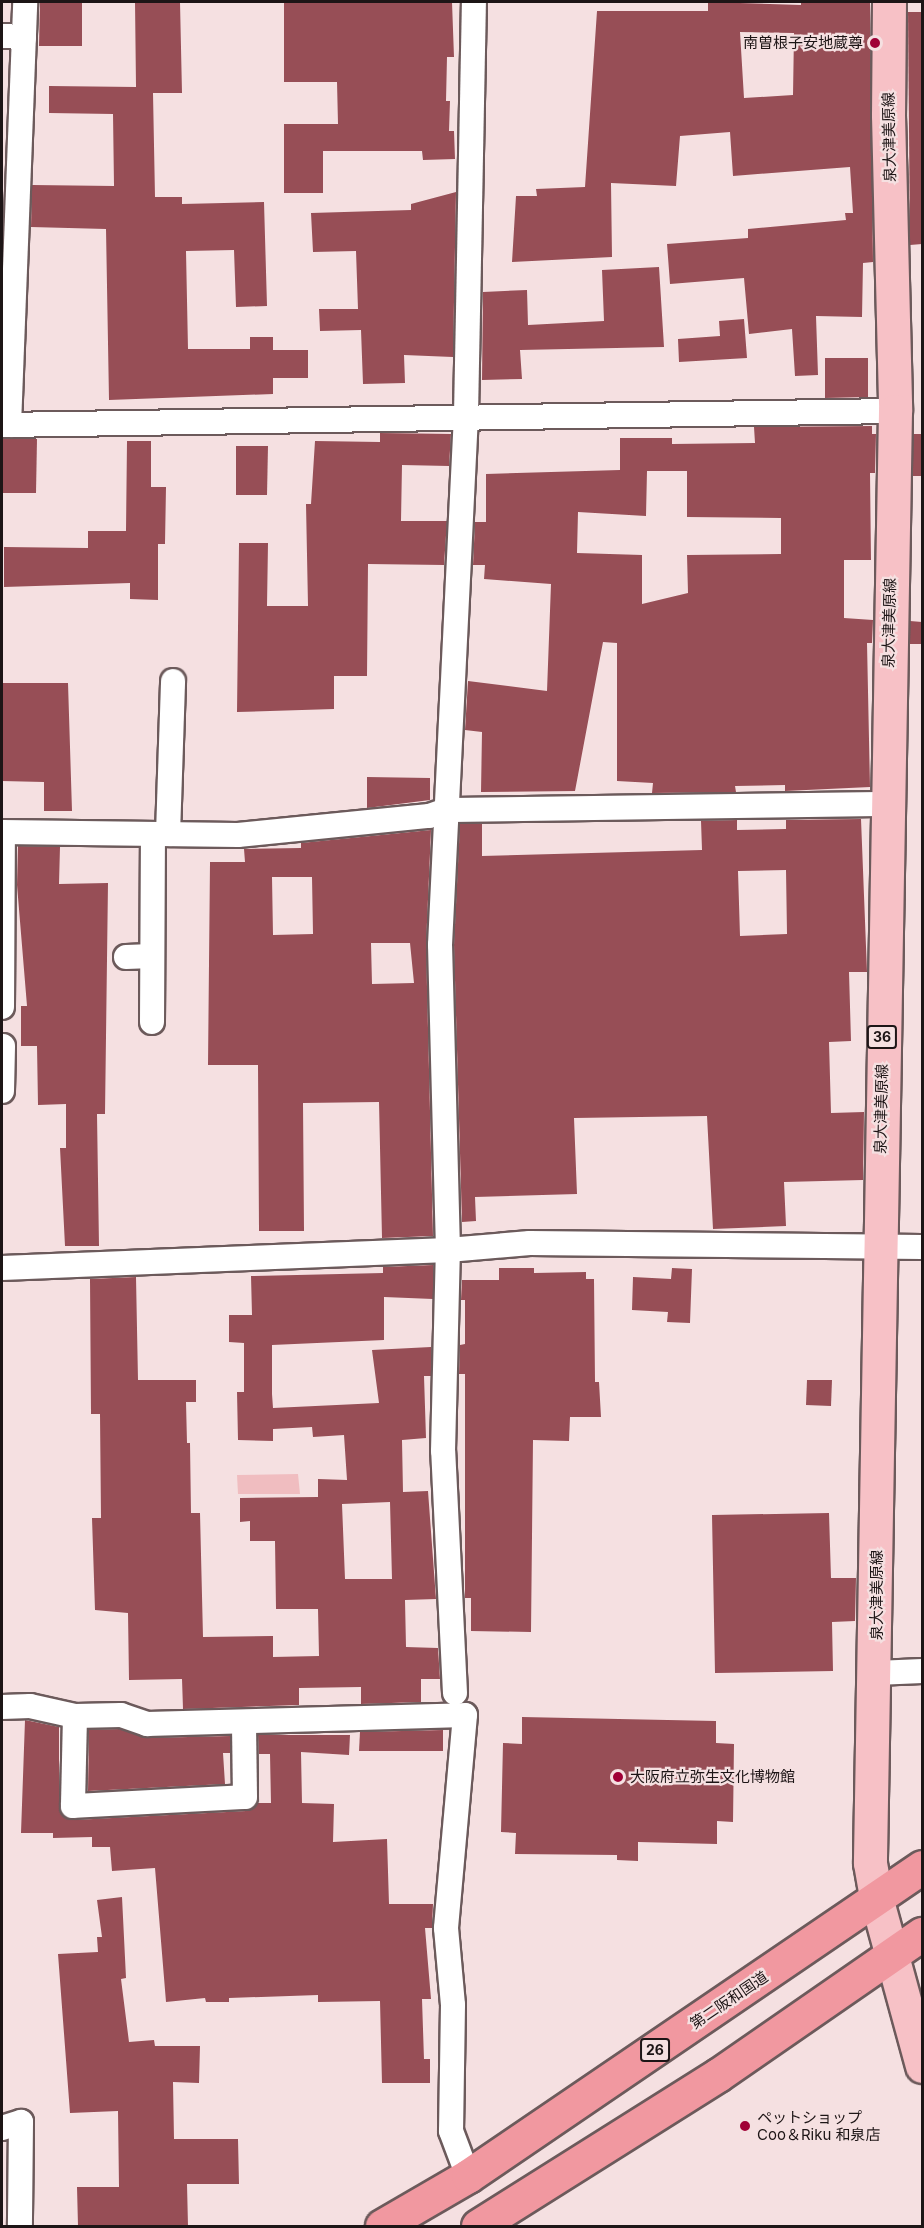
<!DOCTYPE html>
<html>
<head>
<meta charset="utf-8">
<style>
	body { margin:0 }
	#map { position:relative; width:924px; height:2228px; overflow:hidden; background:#f5e0e1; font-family:Inter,"Noto Sans JP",sans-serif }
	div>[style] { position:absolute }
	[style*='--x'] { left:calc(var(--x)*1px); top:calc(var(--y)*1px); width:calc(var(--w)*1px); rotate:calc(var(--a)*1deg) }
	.green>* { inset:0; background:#f0bdc0 }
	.building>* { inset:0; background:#974e56 }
	.roads { filter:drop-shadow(2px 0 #6c5a5b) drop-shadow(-2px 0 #6c5a5b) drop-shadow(0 2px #6c5a5b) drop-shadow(0 -2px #6c5a5b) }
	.street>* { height:24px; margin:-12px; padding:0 12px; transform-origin:12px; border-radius:12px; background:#fff }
	.primary>* { height:33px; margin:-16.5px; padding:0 16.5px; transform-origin:16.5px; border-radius:16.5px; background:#f7c1c6 }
	.highway>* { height:33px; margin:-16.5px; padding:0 16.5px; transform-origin:16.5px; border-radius:16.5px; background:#f198a0 }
	.dots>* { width:16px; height:16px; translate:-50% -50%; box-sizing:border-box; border:3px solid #f5e0e1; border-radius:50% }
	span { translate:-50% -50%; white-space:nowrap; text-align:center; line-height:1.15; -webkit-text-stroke:4.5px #f5e0e1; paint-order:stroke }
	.shield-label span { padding:2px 4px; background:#f5e0e1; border:2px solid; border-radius:4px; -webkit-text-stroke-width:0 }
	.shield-label { font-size:14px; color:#1d1516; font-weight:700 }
	.poi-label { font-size:15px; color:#1d1516 }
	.right { translate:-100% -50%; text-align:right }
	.left { translate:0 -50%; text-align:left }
	.street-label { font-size:15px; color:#1d1516 }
	.frame { position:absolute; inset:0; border:3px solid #1d1516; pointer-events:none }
</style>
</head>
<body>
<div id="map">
	<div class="green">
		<div style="clip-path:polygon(298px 1474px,300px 1494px,238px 1494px,237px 1475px)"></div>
	</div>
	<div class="building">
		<div style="clip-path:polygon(40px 2px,82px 2px,82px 46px,39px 46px)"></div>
		<div style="clip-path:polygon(135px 2px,180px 2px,182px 93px,153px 93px,155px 197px,182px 197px,182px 204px,264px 202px,267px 306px,236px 307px,234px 250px,186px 251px,188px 349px,250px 349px,250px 337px,273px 337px,273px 350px,308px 350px,308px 378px,273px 378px,273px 394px,109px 400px,106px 229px,31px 227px,32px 185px,114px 186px,113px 114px,49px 113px,49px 86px,136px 87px)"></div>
		<div style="clip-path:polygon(284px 2px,452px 2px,454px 57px,447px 57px,446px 101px,450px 101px,449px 131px,454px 131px,455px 159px,423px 160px,422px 151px,323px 151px,323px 193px,284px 193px,284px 124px,338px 124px,337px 82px,284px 82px)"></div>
		<div style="clip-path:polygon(evenodd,708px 2px,801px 5px,801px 2px,870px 2px,873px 262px,863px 263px,862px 317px,816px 316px,818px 375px,795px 376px,792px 329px,749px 334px,744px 278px,670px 284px,667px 244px,748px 238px,748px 229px,846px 220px,845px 213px,853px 213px,850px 167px,733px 176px,730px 132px,680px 136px,676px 186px,611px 183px,612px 257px,512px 262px,516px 196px,537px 196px,536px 189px,585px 187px,597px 11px,708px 11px,708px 2px,740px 32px,794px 33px,793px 95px,744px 98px,740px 32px)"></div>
		<div style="clip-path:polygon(908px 12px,922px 12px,922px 244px,910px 245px)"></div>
		<div style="clip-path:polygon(456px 192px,453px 357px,404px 355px,405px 383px,363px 384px,361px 330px,320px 331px,319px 309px,358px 309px,356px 251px,313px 252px,311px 213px,411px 210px,411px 204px)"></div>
		<div style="clip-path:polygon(659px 267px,664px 347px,520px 350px,522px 379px,482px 380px,483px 292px,527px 290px,528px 325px,604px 321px,602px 270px)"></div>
		<div style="clip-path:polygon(744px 319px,747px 358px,679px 362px,678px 339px,720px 336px,719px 321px)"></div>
		<div style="clip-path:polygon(825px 358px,868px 358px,868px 397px,825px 398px)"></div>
		<div style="clip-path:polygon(evenodd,872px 426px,872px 434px,876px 434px,875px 473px,870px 473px,871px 560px,844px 560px,844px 618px,873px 620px,872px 643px,867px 643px,870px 787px,785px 791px,785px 785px,735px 786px,736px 792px,652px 793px,653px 783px,617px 781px,617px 643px,603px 642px,575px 791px,481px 792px,482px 732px,465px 730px,468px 681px,547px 691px,551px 584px,484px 579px,485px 565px,473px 565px,475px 522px,486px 522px,486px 474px,620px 470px,620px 438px,672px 438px,672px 444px,755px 443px,754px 427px,872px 426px,647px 471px,687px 471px,687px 517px,781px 518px,781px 554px,687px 555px,688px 593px,642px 604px,642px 555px,577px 553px,578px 512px,646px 516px,647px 471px)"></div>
		<div style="clip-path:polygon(380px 433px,451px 434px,449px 466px,402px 465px,401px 521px,447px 521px,444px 565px,368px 564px,367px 676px,334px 676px,334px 709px,237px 712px,239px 543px,268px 543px,267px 606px,308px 606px,306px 504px,311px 504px,315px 441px,380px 442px)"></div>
		<div style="clip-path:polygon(913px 434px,922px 434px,922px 476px,913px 476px)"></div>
		<div style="clip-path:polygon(2px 439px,37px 439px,36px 493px,2px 493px)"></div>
		<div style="clip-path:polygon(127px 441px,151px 441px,151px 487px,166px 487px,165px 544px,158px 544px,158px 600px,130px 599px,130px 583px,4px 587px,4px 547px,88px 548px,88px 531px,126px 531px)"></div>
		<div style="clip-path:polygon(236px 446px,268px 446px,267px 495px,236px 495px)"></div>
		<div style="clip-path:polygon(910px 621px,922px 622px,922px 644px,910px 644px)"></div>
		<div style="clip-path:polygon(2px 683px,68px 683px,72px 811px,44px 811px,44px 782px,2px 781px)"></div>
		<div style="clip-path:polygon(367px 777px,430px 778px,430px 800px,367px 808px)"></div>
		<div style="clip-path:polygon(evenodd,861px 819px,867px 972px,849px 972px,851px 1041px,829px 1042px,831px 1113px,864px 1112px,863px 1180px,784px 1182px,786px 1226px,713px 1229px,707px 1116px,574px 1118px,577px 1194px,475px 1197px,476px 1221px,462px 1222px,454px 945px,460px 824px,482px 824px,482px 856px,702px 850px,701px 821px,737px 820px,737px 830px,786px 829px,786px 820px,861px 819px,786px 870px,787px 934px,740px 936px,738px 871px,786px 870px)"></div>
		<div style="clip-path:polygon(evenodd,431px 830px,426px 945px,433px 1236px,382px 1238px,379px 1102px,303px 1103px,304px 1231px,259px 1231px,258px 1065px,208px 1065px,210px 862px,245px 862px,244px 849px,301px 848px,301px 843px,431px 830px,272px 877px,312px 877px,313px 934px,273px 935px,272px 877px,431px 830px,371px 943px,410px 943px,414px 983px,372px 984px,371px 943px)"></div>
		<div style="clip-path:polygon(18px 846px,60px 847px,59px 884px,108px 883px,105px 1114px,97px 1114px,99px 1246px,65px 1246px,60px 1148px,66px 1148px,66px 1104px,38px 1105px,37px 1046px,21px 1046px,21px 1006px,27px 1006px,17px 885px)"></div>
		<div style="clip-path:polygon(evenodd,433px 1265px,433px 1299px,384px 1297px,384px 1340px,272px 1345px,272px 1394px,273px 1408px,379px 1403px,372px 1350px,431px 1347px,431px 1376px,424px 1376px,426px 1438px,402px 1440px,403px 1492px,428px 1491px,436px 1599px,405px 1600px,406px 1647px,438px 1648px,440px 1679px,421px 1679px,421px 1702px,361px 1704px,361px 1687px,299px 1688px,299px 1705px,183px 1709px,182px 1679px,129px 1680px,128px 1613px,95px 1610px,92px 1518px,101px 1518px,100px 1414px,91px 1414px,90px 1279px,136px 1277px,138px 1380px,196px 1380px,196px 1402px,186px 1402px,187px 1443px,190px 1443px,191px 1513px,200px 1513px,203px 1637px,273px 1636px,273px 1657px,319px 1656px,318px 1609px,276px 1609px,275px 1541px,250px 1541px,250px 1521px,240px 1522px,240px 1498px,318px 1497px,318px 1479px,347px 1480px,344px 1435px,313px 1437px,312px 1427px,273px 1429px,273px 1441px,238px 1440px,237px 1392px,244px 1392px,244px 1343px,229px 1342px,229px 1315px,252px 1315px,251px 1276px,383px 1273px,383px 1267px,433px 1265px,390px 1502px,392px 1579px,345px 1579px,342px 1504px,390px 1502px)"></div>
		<div style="clip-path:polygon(499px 1268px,534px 1268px,534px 1273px,586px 1272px,586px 1279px,594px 1279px,595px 1382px,599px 1382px,601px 1417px,570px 1417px,569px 1441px,533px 1440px,531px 1632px,471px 1631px,471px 1598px,465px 1598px,465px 1374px,459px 1374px,460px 1345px,465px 1344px,465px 1300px,461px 1300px,462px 1280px,499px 1280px)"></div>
		<div style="clip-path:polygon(672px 1268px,692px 1269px,690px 1323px,667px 1322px,668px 1312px,632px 1310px,633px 1277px,671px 1279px)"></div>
		<div style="clip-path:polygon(807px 1380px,832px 1380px,831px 1406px,806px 1405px)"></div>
		<div style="clip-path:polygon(829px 1513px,831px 1578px,856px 1578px,855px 1621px,832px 1622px,833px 1671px,715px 1673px,712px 1515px)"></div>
		<div style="clip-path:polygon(522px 1717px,716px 1721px,716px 1743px,734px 1744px,733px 1822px,717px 1821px,717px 1844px,638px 1842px,638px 1861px,617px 1860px,617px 1855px,515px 1854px,516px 1833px,501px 1832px,503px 1743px,522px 1744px)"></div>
		<div style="clip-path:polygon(25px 1720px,59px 1727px,59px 1806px,66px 1818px,74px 1820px,246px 1811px,258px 1803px,271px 1803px,270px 1754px,259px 1754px,258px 1735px,350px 1735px,349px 1755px,301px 1752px,302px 1803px,334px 1804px,333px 1842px,387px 1839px,389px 1904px,433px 1904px,432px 1928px,425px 1928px,431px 1999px,422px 1999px,424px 2059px,430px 2059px,430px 2083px,382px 2083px,380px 2001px,318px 2002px,318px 1995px,229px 1998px,229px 2002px,206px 2002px,205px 1998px,166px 2002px,155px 1868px,112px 1871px,110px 1847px,92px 1847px,92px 1837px,53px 1838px,53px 1833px,21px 1833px)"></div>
		<div style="clip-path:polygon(119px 1729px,147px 1738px,230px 1736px,230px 1753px,223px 1753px,225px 1784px,88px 1791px,89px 1730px)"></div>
		<div style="clip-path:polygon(443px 1730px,443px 1751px,359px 1751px,360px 1732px)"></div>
		<div style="clip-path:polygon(122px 1897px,126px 1978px,121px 1979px,129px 2042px,154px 2040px,155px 2046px,200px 2046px,199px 2083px,173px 2082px,174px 2139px,238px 2139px,239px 2184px,187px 2184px,188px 2226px,78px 2226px,77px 2187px,119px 2187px,118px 2111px,70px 2113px,58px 1954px,98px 1952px,97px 1937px,102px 1937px,97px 1900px)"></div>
	</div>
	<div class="roads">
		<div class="street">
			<div style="--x:2;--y:36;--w:22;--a:3"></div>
			<div style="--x:2;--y:425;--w:893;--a:-0.9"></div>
			<div style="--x:9;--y:425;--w:423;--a:-87.8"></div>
			<div style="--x:2;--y:832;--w:236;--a:0.7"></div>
			<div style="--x:238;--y:835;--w:192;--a:-5.7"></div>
			<div style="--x:429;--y:816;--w:18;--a:-19"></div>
			<div style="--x:446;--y:810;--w:439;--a:-0.8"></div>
			<div style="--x:168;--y:834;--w:153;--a:-88.1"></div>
			<div style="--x:126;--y:957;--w:26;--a:-2"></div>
			<div style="--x:2;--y:1007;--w:175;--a:-89.7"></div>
			<div style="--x:152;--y:1022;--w:187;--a:-89.7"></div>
			<div style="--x:2;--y:1091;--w:45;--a:-88.7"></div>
			<div style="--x:2;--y:1268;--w:446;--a:-2.3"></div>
			<div style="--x:448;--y:1250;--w:82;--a:-4.9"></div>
			<div style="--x:530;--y:1243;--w:392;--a:0.6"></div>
			<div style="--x:876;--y:1673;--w:46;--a:-2.5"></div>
			<div style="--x:455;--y:1693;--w:242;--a:-92.8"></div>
			<div style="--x:443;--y:1451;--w:201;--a:-88.6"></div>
			<div style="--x:448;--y:1250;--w:305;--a:-91.5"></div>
			<div style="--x:440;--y:945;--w:531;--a:-87.19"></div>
			<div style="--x:466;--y:415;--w:413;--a:-88.9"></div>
			<div style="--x:2;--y:1707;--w:28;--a:-2"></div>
			<div style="--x:30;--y:1706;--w:46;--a:12.5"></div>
			<div style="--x:75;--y:1716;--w:46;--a:-1.2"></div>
			<div style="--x:121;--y:1715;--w:28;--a:19"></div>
			<div style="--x:147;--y:1724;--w:318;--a:-1.6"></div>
			<div style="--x:465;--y:1715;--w:214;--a:95.1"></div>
			<div style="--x:446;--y:1928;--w:77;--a:84.8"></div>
			<div style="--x:453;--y:2005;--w:126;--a:90.9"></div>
			<div style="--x:451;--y:2131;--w:48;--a:69.3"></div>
			<div style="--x:75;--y:1716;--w:90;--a:91.3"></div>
			<div style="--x:73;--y:1806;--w:172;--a:-3"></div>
			<div style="--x:245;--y:1797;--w:75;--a:-90.8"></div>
			<div style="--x:2;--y:2128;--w:20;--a:-18"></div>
			<div style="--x:21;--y:2122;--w:104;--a:90.6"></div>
		</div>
		<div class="primary">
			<div style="--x:889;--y:2;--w:113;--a:90.5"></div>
			<div style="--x:888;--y:115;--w:296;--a:88.6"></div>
			<div style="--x:895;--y:411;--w:1452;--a:90.99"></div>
			<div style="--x:870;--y:1863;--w:39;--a:80"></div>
			<div style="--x:877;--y:1901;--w:171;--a:74.7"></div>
		</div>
		<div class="highway">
			<div style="--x:382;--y:2226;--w:99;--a:-30.2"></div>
			<div style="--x:468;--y:2176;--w:549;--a:-34.24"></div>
			<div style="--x:478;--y:2226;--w:284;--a:-32.2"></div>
			<div style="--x:718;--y:2075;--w:248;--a:-34.7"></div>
		</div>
	</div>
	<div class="dots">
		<div style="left:875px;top:43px;background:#a00036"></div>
		<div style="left:618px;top:1777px;background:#a00036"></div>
		<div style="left:745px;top:2126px;background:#a00036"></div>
	</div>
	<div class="shield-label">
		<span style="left:882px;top:1037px">36</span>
		<span style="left:655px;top:2050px">26</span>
	</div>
	<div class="poi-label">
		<span class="right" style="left:863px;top:43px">南曽根子安地蔵尊</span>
		<span class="left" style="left:630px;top:1777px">大阪府立弥生文化博物館</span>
		<span class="left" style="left:757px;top:2126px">ペットショップ<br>Coo＆Riku 和泉店</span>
	</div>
	<div class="street-label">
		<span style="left:889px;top:137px;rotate:-91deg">泉大津美原線</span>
		<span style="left:889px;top:623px;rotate:-89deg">泉大津美原線</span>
		<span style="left:881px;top:1109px;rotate:-89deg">泉大津美原線</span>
		<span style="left:877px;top:1595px;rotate:-90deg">泉大津美原線</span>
		<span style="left:729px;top:2000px;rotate:-34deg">第二阪和国道</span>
	</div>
	<div class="frame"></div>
</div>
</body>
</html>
